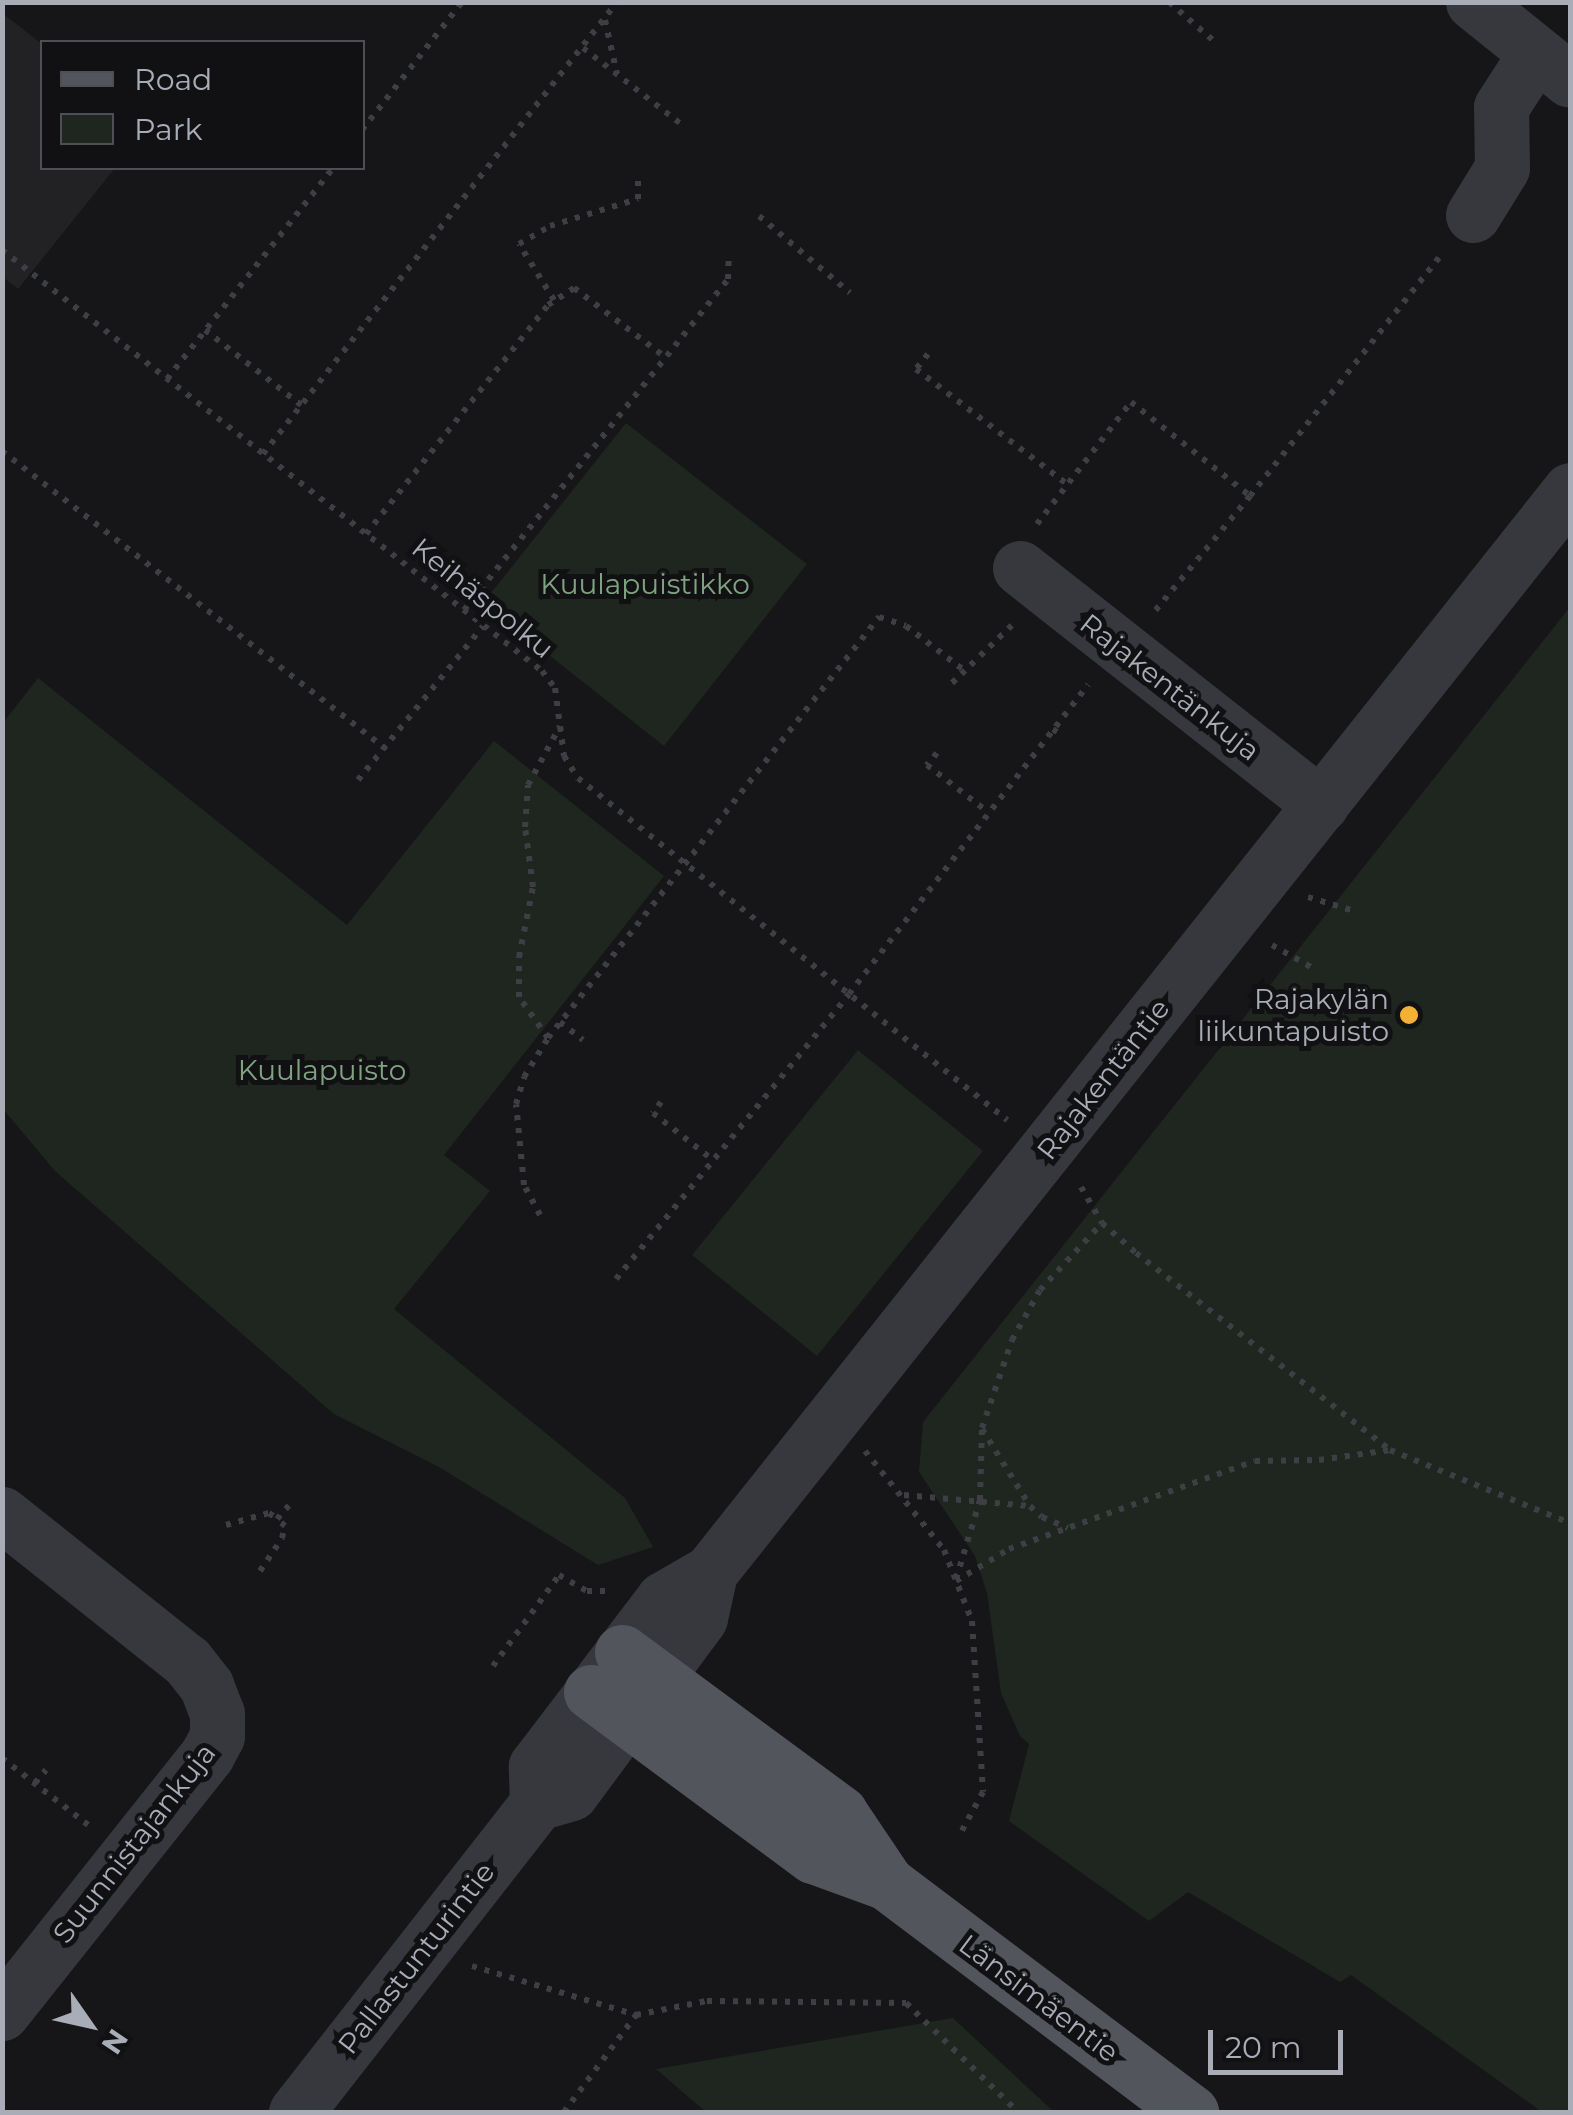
<!DOCTYPE html>
<html>
<head>
<meta charset="utf-8">
<style>
	body { margin:0 }
	#map { position:relative; width:1573px; height:2115px; overflow:hidden; background:#161618; font-family:Montserrat,sans-serif }
	div>[style] { position:absolute }
	[style*='--x'] { left:calc(var(--x)*1px); top:calc(var(--y)*1px); width:calc(var(--w)*1px); rotate:calc(var(--a)*1deg) }
	.built>* { inset:0; background:#222225 }
	.green>* { inset:0; background:#1e261f }
	.path>* { height:6px; margin-top:-3px; transform-origin:0; background:repeating-linear-gradient(90deg,#3d3f44 0 5px,transparent 0 13px) }
	.minor>* { height:55px; margin:-27.5px; padding:0 27.5px; transform-origin:27.5px; border-radius:27.5px; background:#37383d }
	.major>* { height:55px; margin:-27.5px; padding:0 27.5px; transform-origin:27.5px; border-radius:27.5px; background:#53555c }
	.dots>* { width:28px; height:28px; translate:-50% -50%; box-sizing:border-box; border:5px solid #111113; border-radius:50% }
	span { translate:-50% -50%; white-space:nowrap; text-align:center; line-height:1.15; -webkit-text-stroke:10px #111113; paint-order:stroke }
	.park-label { font-size:28px; color:#7fa381 }
	.street-label { font-size:28px; color:#a8adb8 }
	.poi-label { font-size:28px; color:#a8adb8 }
	.right { translate:-100% -50%; text-align:right }
	.frame { position:absolute; inset:0; border:5px solid #a8adb8; pointer-events:none }
	.legend { position:absolute; left:40px; top:40px; width:325px; height:130px; box-sizing:border-box; background:#111113; border:2px solid #4d4f55; margin:0; padding:12px 18px; list-style:none; font-size:30px; color:#a8adb8 }
	.legend li { display:flex; align-items:center; gap:20px; height:50px }
	.legend b { width:50px; border:2px solid #4d4f55 }
	.north { position:absolute; left:40px; top:1975px; width:100px; height:100px; -webkit-text-stroke:8px #111113; paint-order:stroke; rotate:124deg; font-size:28px; font-weight:700; line-height:40px; text-align:center; color:#a8adb8 }
	.north::after { content:''; display:block; margin:auto; width:35px; height:45px; background:#a8adb8; clip-path:polygon(50% 0,100% 100%,50% 72%,0 100%) }
	.scale { position:absolute; left:1208px; top:2030px; width:135px; height:45px; box-sizing:border-box; border:5px solid #a8adb8; border-top:0; padding-left:12px; font-size:30px; line-height:35px; white-space:nowrap; color:#a8adb8; -webkit-text-stroke:8px #111113; paint-order:stroke }
</style>
</head>
<body>
<div id="map">
	<div class="built">
		<div style="clip-path:polygon(2px 13px,42px 44px,42px 168px,115px 168px,18px 289px,3px 277px)"></div>
	</div>
	<div class="green">
		<div style="clip-path:polygon(626px 423px,807px 564px,664px 746px,483px 603px)"></div>
		<div style="clip-path:polygon(1570px 607px,1570px 2112px,1542px 2112px,1351px 1975px,1340px 1982px,1188px 1892px,1149px 1921px,1009px 1821px,1029px 1744px,1020px 1736px,1001px 1693px,987px 1593px,975px 1556px,919px 1472px,923px 1422px)"></div>
		<div style="clip-path:polygon(38px 678px,347px 925px,494px 741px,664px 876px,444px 1155px,490px 1191px,394px 1309px,625px 1498px,653px 1547px,598px 1565px,439px 1467px,334px 1414px,55px 1171px,3px 1109px,3px 723px)"></div>
		<div style="clip-path:polygon(858px 1050px,983px 1151px,817px 1356px,692px 1255px)"></div>
		<div style="clip-path:polygon(953px 2018px,1054px 2112px,706px 2112px,656px 2069px)"></div>
	</div>
	<div class="path">
		<div style="--x:1169;--y:2;--w:61;--a:41"></div>
		<div style="--x:605;--y:20;--w:55;--a:77.5"></div>
		<div style="--x:583;--y:48;--w:124;--a:37.8"></div>
		<div style="--x:362;--y:130;--w:162;--a:-52"></div>
		<div style="--x:759;--y:216;--w:119;--a:40.2"></div>
		<div style="--x:2;--y:250;--w:685;--a:37.94"></div>
		<div style="--x:542;--y:671;--w:21;--a:53"></div>
		<div style="--x:555;--y:688;--w:69;--a:82.5"></div>
		<div style="--x:564;--y:756;--w:26;--a:58"></div>
		<div style="--x:578;--y:778;--w:549;--a:38.56"></div>
		<div style="--x:554;--y:300;--w:66;--a:-122"></div>
		<div style="--x:519;--y:244;--w:36;--a:-30"></div>
		<div style="--x:550;--y:226;--w:92;--a:-17.1"></div>
		<div style="--x:638;--y:199;--w:21;--a:-90"></div>
		<div style="--x:205;--y:330;--w:122;--a:38"></div>
		<div style="--x:928;--y:354;--w:19;--a:129"></div>
		<div style="--x:916;--y:369;--w:190;--a:37.3"></div>
		<div style="--x:167;--y:379;--w:268;--a:-51.8"></div>
		<div style="--x:2;--y:451;--w:485;--a:37.8"></div>
		<div style="--x:263;--y:454;--w:574;--a:-51.93"></div>
		<div style="--x:1250;--y:496;--w:309;--a:-51.6"></div>
		<div style="--x:1037;--y:524;--w:154;--a:-52.4"></div>
		<div style="--x:1131;--y:402;--w:152;--a:38.3"></div>
		<div style="--x:1250;--y:496;--w:151;--a:129.6"></div>
		<div style="--x:366;--y:534;--w:293;--a:-51.5"></div>
		<div style="--x:548;--y:305;--w:31;--a:-33"></div>
		<div style="--x:574;--y:288;--w:114;--a:37.2"></div>
		<div style="--x:464;--y:610;--w:423;--a:-51.4"></div>
		<div style="--x:728;--y:279;--w:25;--a:-88"></div>
		<div style="--x:952;--y:683;--w:83;--a:-44"></div>
		<div style="--x:1053;--y:729;--w:11;--a:38"></div>
		<div style="--x:937;--y:753;--w:16;--a:130"></div>
		<div style="--x:927;--y:765;--w:78;--a:37.7"></div>
		<div style="--x:358;--y:780;--w:198;--a:-50.9"></div>
		<div style="--x:1308;--y:897;--w:45;--a:16.8"></div>
		<div style="--x:1272;--y:945;--w:45;--a:29.4"></div>
		<div style="--x:560;--y:1022;--w:29;--a:38"></div>
		<div style="--x:548;--y:1038;--w:50;--a:-125.3"></div>
		<div style="--x:519;--y:997;--w:40;--a:-90"></div>
		<div style="--x:519;--y:957;--w:71;--a:-78.7"></div>
		<div style="--x:533;--y:887;--w:61;--a:-97.6"></div>
		<div style="--x:525;--y:827;--w:42;--a:-85.9"></div>
		<div style="--x:528;--y:785;--w:67;--a:-61.5"></div>
		<div style="--x:661;--y:1102;--w:14;--a:126"></div>
		<div style="--x:653;--y:1113;--w:76;--a:38.1"></div>
		<div style="--x:1081;--y:1187;--w:42;--a:59.7"></div>
		<div style="--x:1102;--y:1223;--w:45;--a:41.4"></div>
		<div style="--x:1136;--y:1253;--w:321;--a:37.8"></div>
		<div style="--x:1390;--y:1450;--w:194;--a:22.1"></div>
		<div style="--x:540;--y:1215;--w:34;--a:-118"></div>
		<div style="--x:524;--y:1185;--w:81;--a:-95.6"></div>
		<div style="--x:516;--y:1104;--w:28;--a:-73"></div>
		<div style="--x:524;--y:1077;--w:46;--a:-58.4"></div>
		<div style="--x:548;--y:1038;--w:536;--a:-51.82"></div>
		<div style="--x:879;--y:617;--w:28;--a:18"></div>
		<div style="--x:906;--y:626;--w:74;--a:37.3"></div>
		<div style="--x:616;--y:1279;--w:368;--a:-50.7"></div>
		<div style="--x:849;--y:994;--w:391;--a:-52.3"></div>
		<div style="--x:982;--y:1429;--w:91;--a:58.1"></div>
		<div style="--x:1030;--y:1506;--w:16;--a:43"></div>
		<div style="--x:1042;--y:1517;--w:28;--a:23"></div>
		<div style="--x:865;--y:1451;--w:127;--a:51.4"></div>
		<div style="--x:944;--y:1550;--w:76;--a:68.5"></div>
		<div style="--x:972;--y:1621;--w:171;--a:86.3"></div>
		<div style="--x:983;--y:1792;--w:50;--a:118.6"></div>
		<div style="--x:904;--y:1495;--w:126;--a:5"></div>
		<div style="--x:226;--y:1525;--w:45;--a:-15.6"></div>
		<div style="--x:269;--y:1513;--w:10;--a:37"></div>
		<div style="--x:277;--y:1519;--w:18;--a:-49"></div>
		<div style="--x:260;--y:1571;--w:40;--a:-56"></div>
		<div style="--x:282;--y:1538;--w:12;--a:-76"></div>
		<div style="--x:285;--y:1526;--w:11;--a:-139"></div>
		<div style="--x:956;--y:1579;--w:83;--a:-73.1"></div>
		<div style="--x:980;--y:1500;--w:72;--a:-88.4"></div>
		<div style="--x:982;--y:1428;--w:93;--a:-71.2"></div>
		<div style="--x:1012;--y:1340;--w:57;--a:-60.8"></div>
		<div style="--x:1040;--y:1290;--w:91;--a:-47.2"></div>
		<div style="--x:956;--y:1581;--w:62;--a:-31.1"></div>
		<div style="--x:1009;--y:1549;--w:261;--a:-19.7"></div>
		<div style="--x:1255;--y:1461;--w:64;--a:-0.9"></div>
		<div style="--x:1319;--y:1460;--w:72;--a:-8"></div>
		<div style="--x:493;--y:1666;--w:112;--a:-54"></div>
		<div style="--x:559;--y:1575;--w:32;--a:30"></div>
		<div style="--x:587;--y:1591;--w:20;--a:0"></div>
		<div style="--x:2;--y:1758;--w:109;--a:37.9"></div>
		<div style="--x:35;--y:1783;--w:17;--a:-50"></div>
		<div style="--x:472;--y:1966;--w:171;--a:16.6"></div>
		<div style="--x:636;--y:2015;--w:72;--a:-11.2"></div>
		<div style="--x:707;--y:2001;--w:199;--a:0.6"></div>
		<div style="--x:906;--y:2003;--w:156;--a:44.2"></div>
		<div style="--x:564;--y:2112;--w:121;--a:-53.4"></div>
	</div>
	<div class="minor">
		<div style="--x:1473;--y:2;--w:124;--a:38.8"></div>
		<div style="--x:1473;--y:215;--w:55;--a:-58.3"></div>
		<div style="--x:1502;--y:168;--w:61;--a:-90.9"></div>
		<div style="--x:1501;--y:107;--w:64;--a:-57.1"></div>
		<div style="--x:1020;--y:568;--w:383;--a:38.2"></div>
		<div style="--x:2;--y:1514;--w:236;--a:38.5"></div>
		<div style="--x:187;--y:1661;--w:31;--a:52"></div>
		<div style="--x:206;--y:1685;--w:30;--a:69"></div>
		<div style="--x:217;--y:1713;--w:23;--a:90"></div>
		<div style="--x:217;--y:1736;--w:21;--a:118"></div>
		<div style="--x:207;--y:1755;--w:330;--a:128.5"></div>
		<div style="--x:537;--y:1803;--w:37;--a:-92"></div>
		<div style="--x:536;--y:1766;--w:210;--a:-52.7"></div>
		<div style="--x:663;--y:1599;--w:54;--a:-29.9"></div>
		<div style="--x:710;--y:1572;--w:1382;--a:-51.52"></div>
		<div style="--x:296;--y:2112;--w:392;--a:-52"></div>
		<div style="--x:537;--y:1803;--w:35;--a:-16"></div>
		<div style="--x:571;--y:1793;--w:217;--a:-53.6"></div>
		<div style="--x:700;--y:1618;--w:47;--a:-77.7"></div>
	</div>
	<div class="major">
		<div style="--x:622;--y:1652;--w:271;--a:36.4"></div>
		<div style="--x:840;--y:1813;--w:84;--a:56.1"></div>
		<div style="--x:591;--y:1692;--w:276;--a:36.5"></div>
		<div style="--x:813;--y:1856;--w:79;--a:20"></div>
		<div style="--x:887;--y:1883;--w:381;--a:37"></div>
	</div>
	<div class="dots">
		<div style="left:1409px;top:1015px;background:#f2b134"></div>
	</div>
	<div class="park-label">
		<span style="left:645px;top:584px">Kuulapuistikko</span>
		<span style="left:322px;top:1070px">Kuulapuisto</span>
	</div>
	<div class="street-label">
		<span style="left:483px;top:598px;rotate:39deg">Keihäspolku</span>
		<span style="left:1170px;top:687px;rotate:38deg">Rajakentänkuja</span>
		<span style="left:1103px;top:1079px;rotate:-52deg">Rajakentäntie</span>
		<span style="left:134px;top:1843px;rotate:-52deg">Suunnistajankuja</span>
		<span style="left:416px;top:1958px;rotate:-52deg">Pallastunturintie</span>
		<span style="left:1039px;top:1998px;rotate:37deg">Länsimäentie</span>
	</div>
	<div class="poi-label">
		<span class="right" style="left:1389px;top:1015px">Rajakylän<br>liikuntapuisto</span>
	</div>
	<div class="frame"></div>
	<ul class="legend">
	<li><b style="height:12px;background:#53555c"></b>Road</li>
	<li><b style="height:28px;background:#1e261f"></b>Park</li>
	</ul>
	<div class="north">N</div>
	<div class="scale">20 m</div>
</div>
</body>
</html>
